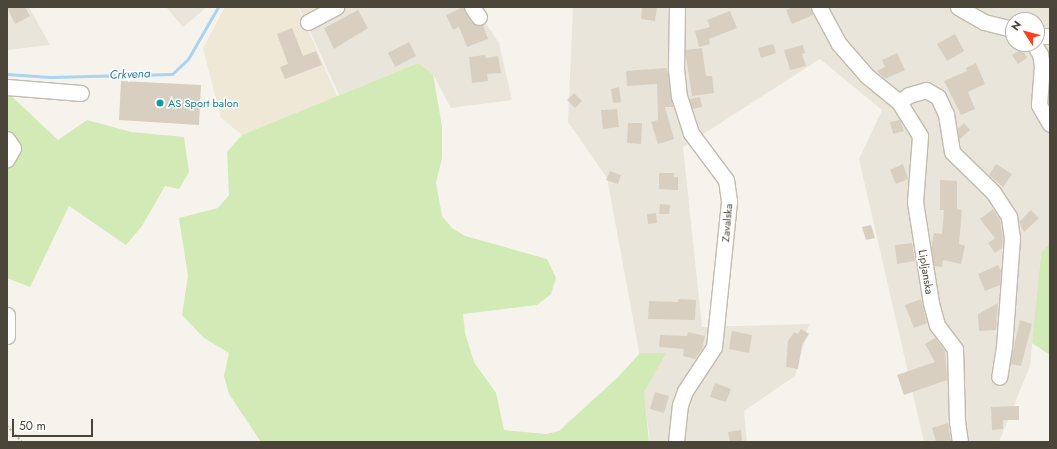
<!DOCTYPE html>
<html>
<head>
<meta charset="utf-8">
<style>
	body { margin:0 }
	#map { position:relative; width:1057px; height:449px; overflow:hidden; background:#f6f3ec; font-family:Jost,sans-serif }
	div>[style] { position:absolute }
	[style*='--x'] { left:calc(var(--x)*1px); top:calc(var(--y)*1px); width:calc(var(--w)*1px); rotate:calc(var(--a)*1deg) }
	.residential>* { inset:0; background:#eae5da }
	.education>* { inset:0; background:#efe8d6 }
	.green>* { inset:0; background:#d2eab5 }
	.stream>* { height:3px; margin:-1.5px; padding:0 1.5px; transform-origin:1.5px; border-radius:1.5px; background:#a9d4f2 }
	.building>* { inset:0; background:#d8cfc1 }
	.path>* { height:2px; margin-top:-1px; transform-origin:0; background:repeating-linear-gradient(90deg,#c4b79f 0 2px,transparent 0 4px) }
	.roads { filter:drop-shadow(1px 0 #c2bbae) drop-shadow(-1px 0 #c2bbae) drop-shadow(0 1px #c2bbae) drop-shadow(0 -1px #c2bbae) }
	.minor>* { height:15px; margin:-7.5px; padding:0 7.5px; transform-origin:7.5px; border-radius:7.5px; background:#fff }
	.dots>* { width:11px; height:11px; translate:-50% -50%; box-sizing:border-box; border:2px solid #fff; border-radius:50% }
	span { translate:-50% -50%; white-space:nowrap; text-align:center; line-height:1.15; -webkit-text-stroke:3px #fff; paint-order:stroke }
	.culture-label { font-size:11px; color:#0d838f }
	.left { translate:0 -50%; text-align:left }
	.street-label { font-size:11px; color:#4b4439 }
	.water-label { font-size:12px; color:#2e7ab2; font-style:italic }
	.frame { position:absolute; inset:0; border:8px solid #4b4439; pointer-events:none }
	.north { position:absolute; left:1005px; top:12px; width:40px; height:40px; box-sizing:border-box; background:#fff; border:1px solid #b7b4b0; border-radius:50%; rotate:306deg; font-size:11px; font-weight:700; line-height:16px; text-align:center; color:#4b4439 }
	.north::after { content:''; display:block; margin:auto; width:14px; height:18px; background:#fc3f1d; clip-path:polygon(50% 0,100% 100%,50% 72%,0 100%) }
	.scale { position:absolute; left:12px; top:419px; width:81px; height:18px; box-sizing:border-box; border:2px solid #4b4439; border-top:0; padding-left:5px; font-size:12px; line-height:14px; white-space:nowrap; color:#4b4439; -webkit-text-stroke:3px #fff; paint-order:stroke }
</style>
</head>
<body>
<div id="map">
	<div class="residential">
		<div style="clip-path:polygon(7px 7px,29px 7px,50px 45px,7px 50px)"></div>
		<div style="clip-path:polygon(166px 7px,207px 7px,183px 27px)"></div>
		<div style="clip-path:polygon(299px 7px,475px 7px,499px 43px,512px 100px,451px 108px,433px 74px,418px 63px,339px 95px)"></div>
		<div style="clip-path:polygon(evenodd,573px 7px,1050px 7px,1050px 243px,1041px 253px,1030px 366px,999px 442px,924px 442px,859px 159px,882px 110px,820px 59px,683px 147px,702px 327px,809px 324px,795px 376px,744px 411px,747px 442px,650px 442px,638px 346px,607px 178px,568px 122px,573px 7px,1013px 20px,1037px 20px,1037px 44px,1013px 44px,1013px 20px)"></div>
	</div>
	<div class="education">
		<div style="clip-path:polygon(225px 7px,298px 7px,337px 96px,242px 135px,221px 118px,203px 48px)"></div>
	</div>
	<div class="green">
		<div style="clip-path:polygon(418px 63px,433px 74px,436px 92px,442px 126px,442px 158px,436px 183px,442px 216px,452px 228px,465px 236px,547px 259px,556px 278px,551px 294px,537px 305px,463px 314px,465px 333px,474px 362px,496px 393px,504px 430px,546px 434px,559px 431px,618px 377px,640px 353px,666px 353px,644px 392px,649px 442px,261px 442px,229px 394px,224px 376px,229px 353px,204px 338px,182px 315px,188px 276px,179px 218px,218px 208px,229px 195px,227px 152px,242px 135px)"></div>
		<div style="clip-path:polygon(7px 92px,58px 140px,87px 120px,131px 132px,184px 137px,189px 172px,179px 189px,165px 186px,142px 226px,126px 245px,69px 206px,30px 287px,7px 278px)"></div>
		<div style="clip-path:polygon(1050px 243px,1050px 355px,1032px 343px,1041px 253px)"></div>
	</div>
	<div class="stream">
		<div style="--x:7;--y:74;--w:43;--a:4"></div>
		<div style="--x:50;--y:77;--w:122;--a:-1.4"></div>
		<div style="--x:172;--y:74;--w:22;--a:-43"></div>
		<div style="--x:188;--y:59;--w:60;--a:-60"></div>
	</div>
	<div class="building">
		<div style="clip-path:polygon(7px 7px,25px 7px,30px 16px,15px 24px)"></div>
		<div style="clip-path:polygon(463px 7px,472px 22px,483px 25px,488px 39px,467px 47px,459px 27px,453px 30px,446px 15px)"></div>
		<div style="clip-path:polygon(642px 7px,657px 7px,655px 21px,641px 19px)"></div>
		<div style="clip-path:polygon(793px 7px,810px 7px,813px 15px,792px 24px,786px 10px)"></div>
		<div style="clip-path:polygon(358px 10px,368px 28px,334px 49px,324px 28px)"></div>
		<div style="clip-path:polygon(730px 11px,737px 28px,709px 39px,710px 44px,699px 47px,695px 31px,710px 27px,707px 20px)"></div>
		<div style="clip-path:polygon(292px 28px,303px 56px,316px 51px,322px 65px,285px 79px,280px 67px,288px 64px,277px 34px)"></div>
		<div style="clip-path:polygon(955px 34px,964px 51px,947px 61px,937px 44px)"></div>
		<div style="clip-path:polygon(409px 42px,416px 56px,395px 67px,388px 53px)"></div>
		<div style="clip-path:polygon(773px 44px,776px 53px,761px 58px,758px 48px)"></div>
		<div style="clip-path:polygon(803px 45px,805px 53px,802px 54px,806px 66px,790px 70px,784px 50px)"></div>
		<div style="clip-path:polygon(702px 48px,706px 76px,712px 76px,714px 93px,692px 96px,685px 50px)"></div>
		<div style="clip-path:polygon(1022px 49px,1027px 58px,1018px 64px,1012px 55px)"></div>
		<div style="clip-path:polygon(897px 53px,905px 70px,885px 79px,877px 71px,885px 67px,882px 60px)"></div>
		<div style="clip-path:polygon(485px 55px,486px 58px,498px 56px,501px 73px,487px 74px,488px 81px,472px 83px,469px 57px)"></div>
		<div style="clip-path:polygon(976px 63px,985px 84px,968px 92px,975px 109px,961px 115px,944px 81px,967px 71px,966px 68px)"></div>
		<div style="clip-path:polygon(667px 68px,673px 107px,665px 107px,674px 139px,658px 144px,651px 122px,658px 120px,657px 84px,627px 86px,626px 71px)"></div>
		<div style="clip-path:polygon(121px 81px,201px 85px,199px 125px,119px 120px)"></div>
		<div style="clip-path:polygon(619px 87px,621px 102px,613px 103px,611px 89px)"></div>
		<div style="clip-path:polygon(574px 93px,582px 101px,575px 108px,567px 100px)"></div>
		<div style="clip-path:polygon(700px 97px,702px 107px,692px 109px,690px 99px)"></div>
		<div style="clip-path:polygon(617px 109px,619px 127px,603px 129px,601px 110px)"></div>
		<div style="clip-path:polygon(900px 120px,904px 131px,893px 134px,890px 122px)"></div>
		<div style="clip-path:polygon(628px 123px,642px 123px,641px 144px,627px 143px)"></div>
		<div style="clip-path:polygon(964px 123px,970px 130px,959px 140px,958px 129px)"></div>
		<div style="clip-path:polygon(903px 164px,908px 179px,896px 184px,890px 170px)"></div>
		<div style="clip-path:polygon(996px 164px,1012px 174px,1003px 187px,989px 175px)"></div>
		<div style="clip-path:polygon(610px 171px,621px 175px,618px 184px,606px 180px)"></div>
		<div style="clip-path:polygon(659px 173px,674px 173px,674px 177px,678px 177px,678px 190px,659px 189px)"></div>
		<div style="clip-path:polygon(940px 180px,957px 181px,957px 209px,962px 210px,959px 244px,965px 246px,961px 264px,943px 260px,942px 267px,934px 266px,931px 249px,934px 233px,942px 234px,944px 210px,940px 210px)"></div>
		<div style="clip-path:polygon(660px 204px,670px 205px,669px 214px,659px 214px)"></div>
		<div style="clip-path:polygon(993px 209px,1000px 220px,1003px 238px,1002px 248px,995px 253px,988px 243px,995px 238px,980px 219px)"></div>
		<div style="clip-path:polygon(1031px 210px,1039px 218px,1024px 232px,1019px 222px)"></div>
		<div style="clip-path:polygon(656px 213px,657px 223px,648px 224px,647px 214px)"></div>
		<div style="clip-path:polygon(871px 225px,875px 238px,866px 240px,862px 227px)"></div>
		<div style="clip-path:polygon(912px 243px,915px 261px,897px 264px,895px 245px)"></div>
		<div style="clip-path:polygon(998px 265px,1001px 271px,1000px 285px,985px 291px,978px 274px)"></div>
		<div style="clip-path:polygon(678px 299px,696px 300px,695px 320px,648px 319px,649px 301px,678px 302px)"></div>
		<div style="clip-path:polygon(921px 299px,927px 323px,914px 328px,905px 305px)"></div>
		<div style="clip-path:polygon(998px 303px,996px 330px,979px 331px,978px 314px)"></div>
		<div style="clip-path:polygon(1020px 320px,1032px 324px,1021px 366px,1010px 364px)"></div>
		<div style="clip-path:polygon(801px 329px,809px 334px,802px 345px,798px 369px,786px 367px,788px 341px,794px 332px,798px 334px)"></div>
		<div style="clip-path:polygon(732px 331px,752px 335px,749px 353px,729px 349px)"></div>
		<div style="clip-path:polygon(688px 332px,705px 336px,702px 349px,695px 359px,683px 356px,684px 349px,659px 347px,660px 335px,687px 336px)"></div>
		<div style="clip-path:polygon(935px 338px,945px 351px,947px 380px,904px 395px,897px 375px,935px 362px,925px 344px)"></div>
		<div style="clip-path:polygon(715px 383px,731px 389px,726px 402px,710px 397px)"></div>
		<div style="clip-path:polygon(655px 392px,669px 396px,664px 413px,650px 409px)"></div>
		<div style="clip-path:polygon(1019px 406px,1019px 420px,1003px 420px,1003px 429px,992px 430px,991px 407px)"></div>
		<div style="clip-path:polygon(948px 423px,951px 442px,936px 442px,932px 428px)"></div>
		<div style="clip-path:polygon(741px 430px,742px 442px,730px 442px,728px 432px)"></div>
	</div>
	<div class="path">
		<div style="--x:7;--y:426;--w:22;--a:47"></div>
	</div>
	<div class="roads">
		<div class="minor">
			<div style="--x:472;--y:7;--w:12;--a:55"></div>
			<div style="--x:819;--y:7;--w:42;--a:61.6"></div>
			<div style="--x:839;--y:44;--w:43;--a:48.8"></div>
			<div style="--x:867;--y:76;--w:41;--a:39.1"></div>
			<div style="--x:899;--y:102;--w:40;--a:58"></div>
			<div style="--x:920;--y:136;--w:66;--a:94.3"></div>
			<div style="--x:915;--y:202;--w:102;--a:81"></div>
			<div style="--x:931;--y:303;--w:23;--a:75"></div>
			<div style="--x:937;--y:325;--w:30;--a:53"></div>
			<div style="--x:955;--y:349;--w:72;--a:88.4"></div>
			<div style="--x:957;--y:421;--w:21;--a:82"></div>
			<div style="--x:958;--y:7;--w:30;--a:30"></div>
			<div style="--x:984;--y:22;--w:30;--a:14"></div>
			<div style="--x:308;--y:22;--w:32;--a:-28"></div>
			<div style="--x:1037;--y:36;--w:13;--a:0"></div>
			<div style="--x:1034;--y:44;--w:12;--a:59"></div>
			<div style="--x:1040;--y:54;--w:11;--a:80"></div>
			<div style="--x:1042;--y:65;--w:40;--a:94.3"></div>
			<div style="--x:1039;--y:105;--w:22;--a:60"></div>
			<div style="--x:7;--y:87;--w:74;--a:4.6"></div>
			<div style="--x:899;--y:102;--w:12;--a:-35"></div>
			<div style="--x:909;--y:95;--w:18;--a:-16"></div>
			<div style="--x:926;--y:90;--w:14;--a:30"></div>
			<div style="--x:938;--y:97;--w:19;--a:65"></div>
			<div style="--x:946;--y:114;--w:38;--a:81"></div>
			<div style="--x:952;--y:152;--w:57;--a:44.3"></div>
			<div style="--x:993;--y:192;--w:30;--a:57"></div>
			<div style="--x:1009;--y:217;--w:21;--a:82"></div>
			<div style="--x:1012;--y:238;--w:109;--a:94.2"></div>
			<div style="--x:1004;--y:347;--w:30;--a:99"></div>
			<div style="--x:7;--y:139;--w:11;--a:56"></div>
			<div style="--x:13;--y:148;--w:13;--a:119"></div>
			<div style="--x:7;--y:315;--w:21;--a:90"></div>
			<div style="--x:676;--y:442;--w:37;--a:-84"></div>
			<div style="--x:680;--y:405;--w:15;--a:-70"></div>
			<div style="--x:685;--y:391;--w:53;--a:-56.6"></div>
			<div style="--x:714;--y:347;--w:147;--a:-84.1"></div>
			<div style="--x:729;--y:201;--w:21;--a:-98"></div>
			<div style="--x:726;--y:180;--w:59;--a:-126.7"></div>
			<div style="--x:691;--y:133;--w:38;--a:-108"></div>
			<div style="--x:679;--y:97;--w:28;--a:-96"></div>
			<div style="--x:676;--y:69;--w:62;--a:-89.1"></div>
		</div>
	</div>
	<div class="dots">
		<div style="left:160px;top:103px;background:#0f9aa8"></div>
	</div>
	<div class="culture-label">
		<span class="left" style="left:168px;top:103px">AS Sport balon</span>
	</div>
	<div class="street-label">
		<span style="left:727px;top:223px;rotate:-85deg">Zavalska</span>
		<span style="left:926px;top:272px;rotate:81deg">Lipljanska</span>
	</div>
	<div class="water-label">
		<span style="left:130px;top:75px;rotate:-2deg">Crkvena</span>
	</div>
	<div class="frame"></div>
	<div class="north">N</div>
	<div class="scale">50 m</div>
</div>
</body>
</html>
